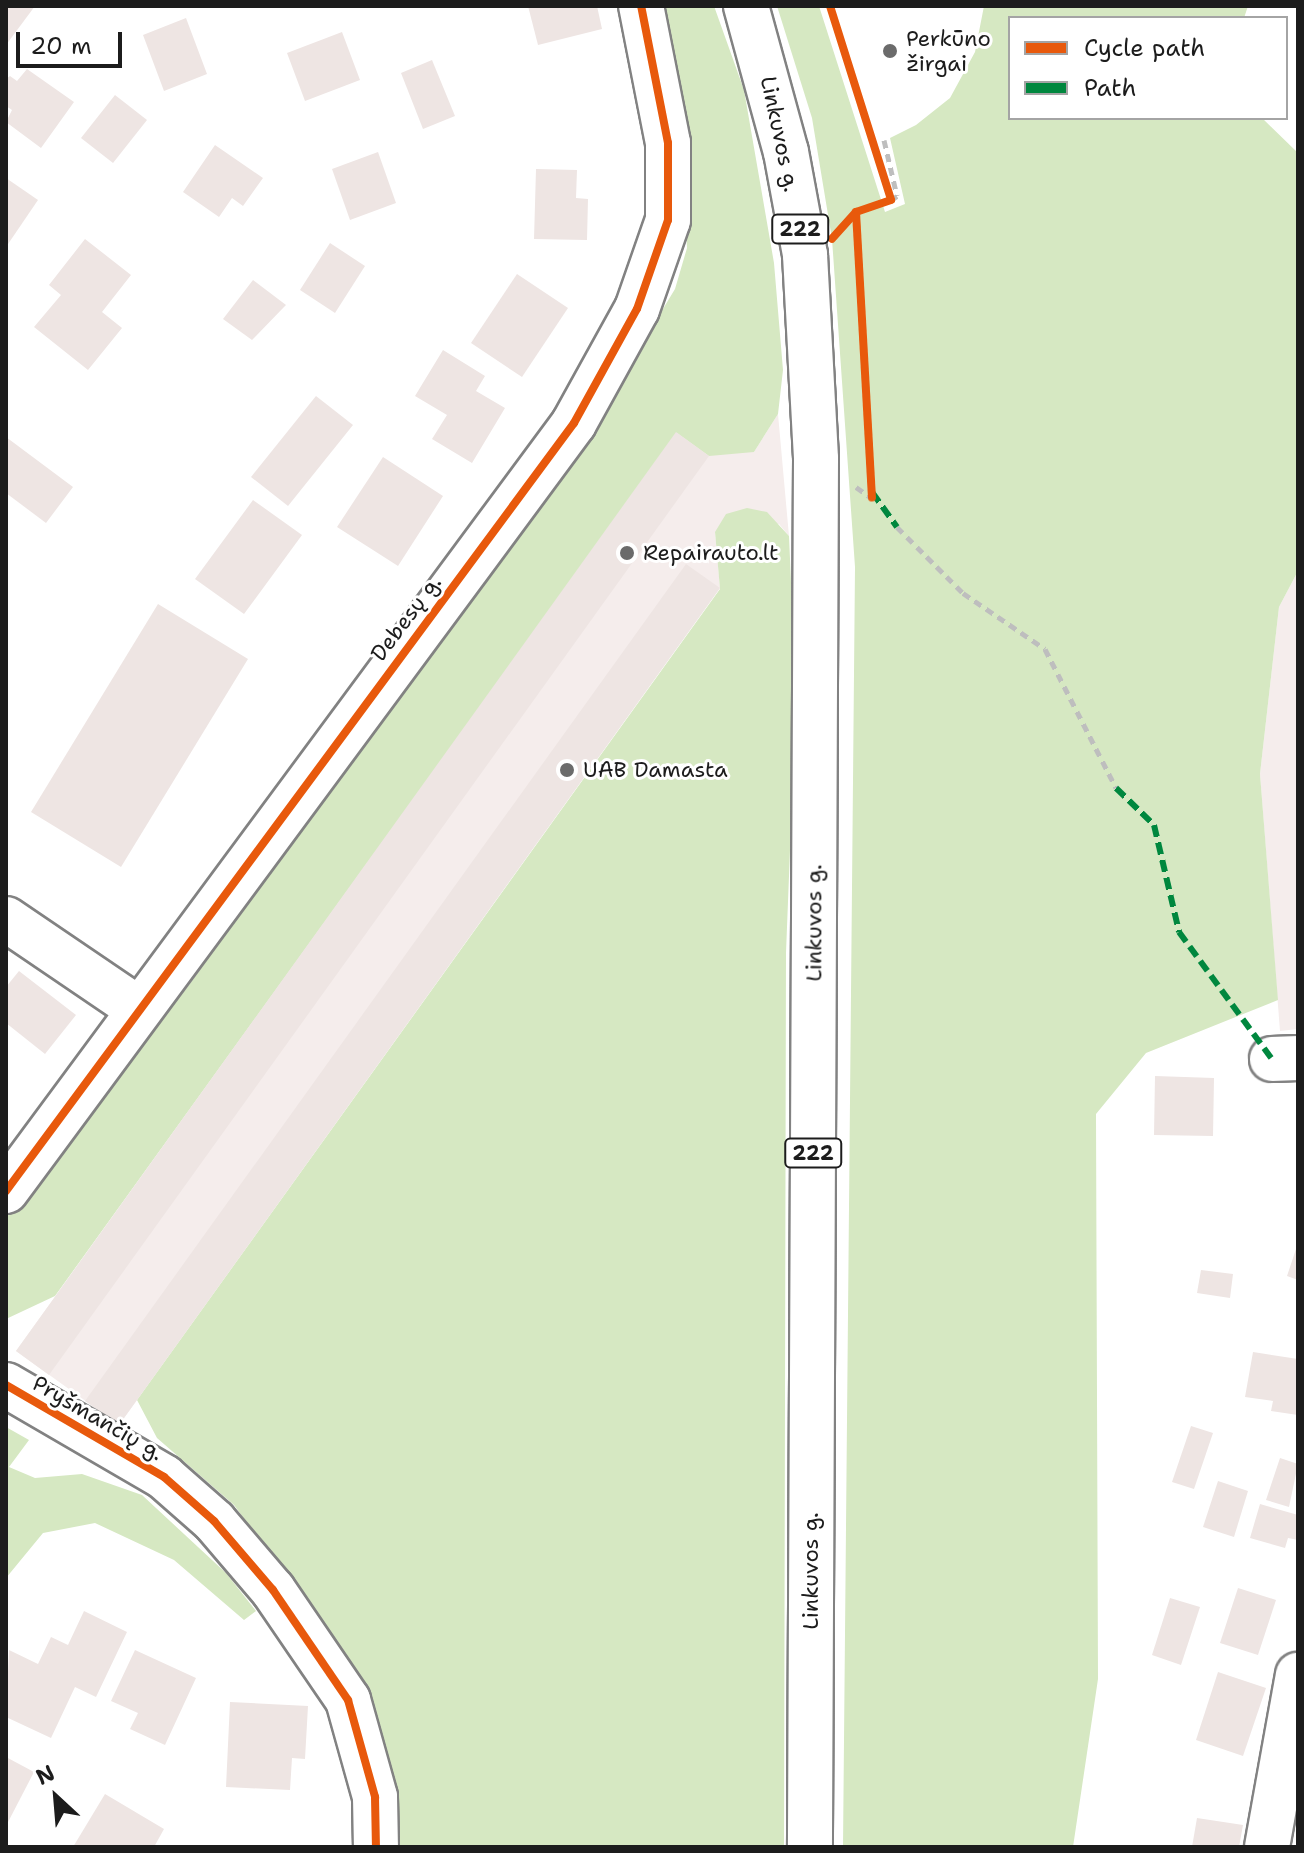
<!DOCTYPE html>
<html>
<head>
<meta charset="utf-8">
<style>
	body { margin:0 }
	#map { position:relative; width:1304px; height:1853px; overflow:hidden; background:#fff; font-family:"Shantell Sans",sans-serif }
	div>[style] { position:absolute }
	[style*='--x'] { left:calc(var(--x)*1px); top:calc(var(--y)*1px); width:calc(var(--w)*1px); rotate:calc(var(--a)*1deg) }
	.built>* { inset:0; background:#f5edec }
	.green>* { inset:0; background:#d6e8c2 }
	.building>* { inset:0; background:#eee5e3 }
	.path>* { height:5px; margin-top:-2.5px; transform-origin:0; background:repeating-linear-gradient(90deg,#bebebe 0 8px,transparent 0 14px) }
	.roads { filter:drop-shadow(2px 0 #828282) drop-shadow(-2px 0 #828282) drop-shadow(0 2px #828282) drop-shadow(0 -2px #828282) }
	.minor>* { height:44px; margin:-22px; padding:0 22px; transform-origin:22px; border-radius:22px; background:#fff }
	.major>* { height:44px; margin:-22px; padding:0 22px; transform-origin:22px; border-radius:22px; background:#fff }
	.quiet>* { height:6px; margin-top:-3px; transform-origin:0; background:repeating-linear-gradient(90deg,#00873e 0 12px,transparent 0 18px) }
	.cycleway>* { height:8px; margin:-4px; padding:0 4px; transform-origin:4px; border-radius:4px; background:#e8590c }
	.dots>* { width:22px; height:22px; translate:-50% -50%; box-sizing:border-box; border:4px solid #fff; border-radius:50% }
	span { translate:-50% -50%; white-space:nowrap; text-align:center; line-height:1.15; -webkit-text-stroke:6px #fff; paint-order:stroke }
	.shield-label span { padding:2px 6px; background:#fff; border:2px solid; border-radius:6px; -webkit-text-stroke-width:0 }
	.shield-label { font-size:20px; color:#1c1c1c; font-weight:700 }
	.poi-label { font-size:22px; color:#1c1c1c }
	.left { translate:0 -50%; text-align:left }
	.street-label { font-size:22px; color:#1c1c1c }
	.frame { position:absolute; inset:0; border:8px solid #1c1c1c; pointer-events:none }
	.legend { position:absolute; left:1008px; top:16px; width:280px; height:104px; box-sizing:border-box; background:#fff; border:2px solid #a4a4a4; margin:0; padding:10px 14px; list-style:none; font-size:24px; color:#1c1c1c }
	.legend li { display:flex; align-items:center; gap:16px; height:40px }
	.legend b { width:40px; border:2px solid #a4a4a4 }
	.north { position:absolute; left:16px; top:1757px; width:80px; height:80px; -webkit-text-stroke:6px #fff; paint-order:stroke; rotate:334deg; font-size:22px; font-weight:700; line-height:32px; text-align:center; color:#1c1c1c }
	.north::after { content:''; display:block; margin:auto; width:28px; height:36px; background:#1c1c1c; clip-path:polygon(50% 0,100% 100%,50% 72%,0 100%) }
	.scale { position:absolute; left:16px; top:32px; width:106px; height:36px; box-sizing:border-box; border:4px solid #1c1c1c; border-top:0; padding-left:10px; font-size:24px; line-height:28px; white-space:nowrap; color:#1c1c1c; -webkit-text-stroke:6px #fff; paint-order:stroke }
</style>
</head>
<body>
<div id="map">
	<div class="built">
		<div style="clip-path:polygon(778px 414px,789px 536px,779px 524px,715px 532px,720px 588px,119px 1425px,16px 1351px,676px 432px,754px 452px)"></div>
		<div style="clip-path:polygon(1298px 571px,1298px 1029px,1280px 1031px,1260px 774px,1279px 607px)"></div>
	</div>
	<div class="green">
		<div style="clip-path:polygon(652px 6px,714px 6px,744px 90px,774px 263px,783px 370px,778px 414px,754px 452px,709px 456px,677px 433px,55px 1296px,6px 1319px,6px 1214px,189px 985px,623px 375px,675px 289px,687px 248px,684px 192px)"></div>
		<div style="clip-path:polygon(777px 6px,819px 6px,885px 212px,905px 204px,890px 138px,916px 125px,950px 98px,975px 52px,984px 6px,1248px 6px,1244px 18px,1010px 18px,1010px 118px,1262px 118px,1298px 153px,1298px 571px,1279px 607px,1260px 774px,1278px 1000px,1146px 1053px,1096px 1114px,1098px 1679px,1073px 1847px,843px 1847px,855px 567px,832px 239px,812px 118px)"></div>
		<div style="clip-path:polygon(747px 508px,767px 512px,789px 536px,796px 696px,786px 953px,784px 1847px,392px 1847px,334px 1641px,234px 1505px,157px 1438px,137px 1400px,720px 589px,715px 532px,726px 514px)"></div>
		<div style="clip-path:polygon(6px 1427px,29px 1440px,9px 1467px,35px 1478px,82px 1474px,142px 1495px,226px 1573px,256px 1611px,244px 1620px,174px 1560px,95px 1523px,43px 1533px,6px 1578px)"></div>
	</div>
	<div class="building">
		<div style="clip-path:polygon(6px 6px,35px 6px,6px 45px)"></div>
		<div style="clip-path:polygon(528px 6px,597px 6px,602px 29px,538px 45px)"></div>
		<div style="clip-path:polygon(186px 18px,207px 74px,164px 91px,143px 35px)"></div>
		<div style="clip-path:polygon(342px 32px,360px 80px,305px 101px,287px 53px)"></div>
		<div style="clip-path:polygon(432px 60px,455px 116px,423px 129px,401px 73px)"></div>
		<div style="clip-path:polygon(27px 69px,74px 102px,41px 148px,6px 122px,12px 110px,6px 106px,6px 79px,10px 76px,17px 81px)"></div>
		<div style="clip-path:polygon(115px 95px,147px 120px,113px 163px,81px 138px)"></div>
		<div style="clip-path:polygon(215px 145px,263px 178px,243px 206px,232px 198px,219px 217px,183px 192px)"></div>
		<div style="clip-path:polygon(378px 152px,396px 203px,350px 220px,332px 169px)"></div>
		<div style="clip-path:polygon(536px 169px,577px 170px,576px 198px,588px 199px,587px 240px,534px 239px)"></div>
		<div style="clip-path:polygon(6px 178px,38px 200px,6px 247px)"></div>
		<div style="clip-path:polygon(85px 239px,131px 275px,102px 312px,122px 328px,88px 370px,34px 327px,61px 295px,49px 285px)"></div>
		<div style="clip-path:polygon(330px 243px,365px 266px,335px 313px,300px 290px)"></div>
		<div style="clip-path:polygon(517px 274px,568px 308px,522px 377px,471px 343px)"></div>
		<div style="clip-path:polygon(253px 280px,286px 305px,252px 340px,223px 319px)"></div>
		<div style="clip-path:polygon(443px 350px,485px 376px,476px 391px,505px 408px,472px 463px,432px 439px,447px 415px,415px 396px)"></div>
		<div style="clip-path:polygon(316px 396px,353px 425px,288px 506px,251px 477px)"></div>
		<div style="clip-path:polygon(676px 432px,709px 456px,49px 1375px,16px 1351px)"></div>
		<div style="clip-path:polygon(6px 437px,73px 487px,46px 523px,6px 493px)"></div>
		<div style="clip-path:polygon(383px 457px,443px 496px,398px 566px,337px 527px)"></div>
		<div style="clip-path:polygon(253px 500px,302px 535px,244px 614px,195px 579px)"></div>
		<div style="clip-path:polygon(686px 564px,720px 588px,119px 1425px,85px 1401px)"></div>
		<div style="clip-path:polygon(158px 604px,248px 659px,121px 867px,31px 812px)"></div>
		<div style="clip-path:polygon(19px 971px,76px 1015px,45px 1054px,6px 1023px,6px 987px)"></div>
		<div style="clip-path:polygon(1155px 1076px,1214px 1078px,1213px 1136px,1154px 1135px)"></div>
		<div style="clip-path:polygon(1297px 1246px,1298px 1246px,1298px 1280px,1287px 1276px)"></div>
		<div style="clip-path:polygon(1201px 1270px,1233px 1274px,1230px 1298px,1197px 1293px)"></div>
		<div style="clip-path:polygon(1253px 1352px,1298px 1359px,1298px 1415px,1271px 1411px,1273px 1401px,1245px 1397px)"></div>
		<div style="clip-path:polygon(1191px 1426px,1213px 1433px,1194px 1489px,1172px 1482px)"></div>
		<div style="clip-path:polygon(1280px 1458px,1298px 1464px,1289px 1507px,1266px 1500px)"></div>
		<div style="clip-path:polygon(1218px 1481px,1248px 1491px,1234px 1537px,1203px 1527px)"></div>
		<div style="clip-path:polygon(1260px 1504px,1298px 1515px,1298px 1540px,1288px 1538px,1285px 1548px,1250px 1538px)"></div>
		<div style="clip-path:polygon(1238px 1588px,1276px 1600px,1258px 1655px,1220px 1643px)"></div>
		<div style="clip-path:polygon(1170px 1598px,1200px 1607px,1181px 1665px,1152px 1655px)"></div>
		<div style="clip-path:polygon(84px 1611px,127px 1632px,96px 1697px,75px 1687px,51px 1738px,6px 1717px,9px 1650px,38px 1664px,51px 1637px,68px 1645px)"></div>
		<div style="clip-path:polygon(135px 1650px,196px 1678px,165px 1745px,130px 1729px,138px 1713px,111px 1701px)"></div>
		<div style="clip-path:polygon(1218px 1672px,1266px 1688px,1243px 1756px,1196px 1740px)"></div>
		<div style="clip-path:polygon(230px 1702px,308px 1706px,305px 1759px,292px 1758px,290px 1790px,226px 1787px)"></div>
		<div style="clip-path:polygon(6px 1757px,34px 1772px,6px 1826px)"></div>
		<div style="clip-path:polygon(105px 1794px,164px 1829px,154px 1847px,73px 1847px)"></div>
		<div style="clip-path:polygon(1197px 1818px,1243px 1825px,1239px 1847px,1192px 1847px)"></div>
	</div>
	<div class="path">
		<div style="--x:884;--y:140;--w:57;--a:76.9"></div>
		<div style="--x:897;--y:196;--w:7;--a:146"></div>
		<div style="--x:856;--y:487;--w:19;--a:35"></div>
		<div style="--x:897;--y:527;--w:93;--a:45"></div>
		<div style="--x:963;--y:593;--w:99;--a:34.3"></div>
		<div style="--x:1045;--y:649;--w:156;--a:62.9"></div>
	</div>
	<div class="roads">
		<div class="minor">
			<div style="--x:6;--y:919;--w:158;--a:34.2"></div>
			<div style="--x:1272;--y:1059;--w:26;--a:-2"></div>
			<div style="--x:6;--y:1191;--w:955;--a:-53.51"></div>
			<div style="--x:574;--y:423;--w:130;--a:-61.1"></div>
			<div style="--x:637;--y:309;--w:94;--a:-70.8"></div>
			<div style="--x:668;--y:220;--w:77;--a:-90"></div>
			<div style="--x:668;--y:143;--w:140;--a:-101.1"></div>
			<div style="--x:6;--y:1385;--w:183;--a:30.2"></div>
			<div style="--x:164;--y:1477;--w:67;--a:41.3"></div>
			<div style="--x:214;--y:1521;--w:91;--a:49.5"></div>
			<div style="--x:273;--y:1590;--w:133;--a:55.7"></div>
			<div style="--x:348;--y:1700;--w:101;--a:74.4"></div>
			<div style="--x:375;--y:1797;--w:50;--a:88.9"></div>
			<div style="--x:1267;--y:1847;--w:175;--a:-79.8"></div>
		</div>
		<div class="major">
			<div style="--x:746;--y:6;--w:151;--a:74.7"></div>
			<div style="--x:786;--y:152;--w:105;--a:79.5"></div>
			<div style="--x:805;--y:255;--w:204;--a:86.9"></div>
			<div style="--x:816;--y:459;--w:1388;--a:90.25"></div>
		</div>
	</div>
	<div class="quiet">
		<div style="--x:872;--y:492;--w:43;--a:54.5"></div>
		<div style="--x:1116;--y:788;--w:53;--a:44.2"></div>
		<div style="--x:1154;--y:825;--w:110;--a:76.8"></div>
		<div style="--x:1179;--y:932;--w:157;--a:53.8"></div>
	</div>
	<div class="cycleway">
		<div style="--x:830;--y:6;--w:203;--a:72.5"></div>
		<div style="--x:891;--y:200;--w:37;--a:161"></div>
		<div style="--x:856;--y:212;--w:36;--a:132"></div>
		<div style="--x:856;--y:212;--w:286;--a:86.8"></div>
		<div style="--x:6;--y:1191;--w:955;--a:-53.51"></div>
		<div style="--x:574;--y:423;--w:130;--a:-61.1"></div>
		<div style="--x:637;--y:309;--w:94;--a:-70.8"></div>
		<div style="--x:668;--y:220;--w:77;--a:-90"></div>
		<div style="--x:668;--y:143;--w:140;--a:-101.1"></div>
		<div style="--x:6;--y:1385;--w:183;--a:30.2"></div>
		<div style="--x:164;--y:1477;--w:67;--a:41.3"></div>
		<div style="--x:214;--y:1521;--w:91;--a:49.5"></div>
		<div style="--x:273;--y:1590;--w:133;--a:55.7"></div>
		<div style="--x:348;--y:1700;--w:101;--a:74.4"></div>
		<div style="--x:375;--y:1797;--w:50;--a:88.9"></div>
	</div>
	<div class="dots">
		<div style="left:890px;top:51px;background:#6b6b6b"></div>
		<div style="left:627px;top:553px;background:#6b6b6b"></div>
		<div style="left:567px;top:770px;background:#6b6b6b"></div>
	</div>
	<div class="shield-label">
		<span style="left:800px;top:229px">222</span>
		<span style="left:813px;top:1153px">222</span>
	</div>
	<div class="poi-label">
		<span class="left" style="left:906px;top:51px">Perkūno<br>žirgai</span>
		<span class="left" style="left:643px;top:553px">Repairauto.lt</span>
		<span class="left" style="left:583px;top:770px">UAB Damasta</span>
	</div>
	<div class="street-label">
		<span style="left:780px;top:134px;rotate:78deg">Linkuvos g.</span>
		<span style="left:406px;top:618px;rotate:-53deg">Debesų g.</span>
		<span style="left:814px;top:923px;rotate:-90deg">Linkuvos g.</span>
		<span style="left:98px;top:1418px;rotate:30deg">Pryšmančių g.</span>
		<span style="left:811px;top:1571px;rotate:-90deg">Linkuvos g.</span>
	</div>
	<div class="frame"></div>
	<ul class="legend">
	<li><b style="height:10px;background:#e8590c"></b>Cycle path</li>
	<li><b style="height:10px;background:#00873e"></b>Path</li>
	</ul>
	<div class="north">N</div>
	<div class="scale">20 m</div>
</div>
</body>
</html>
